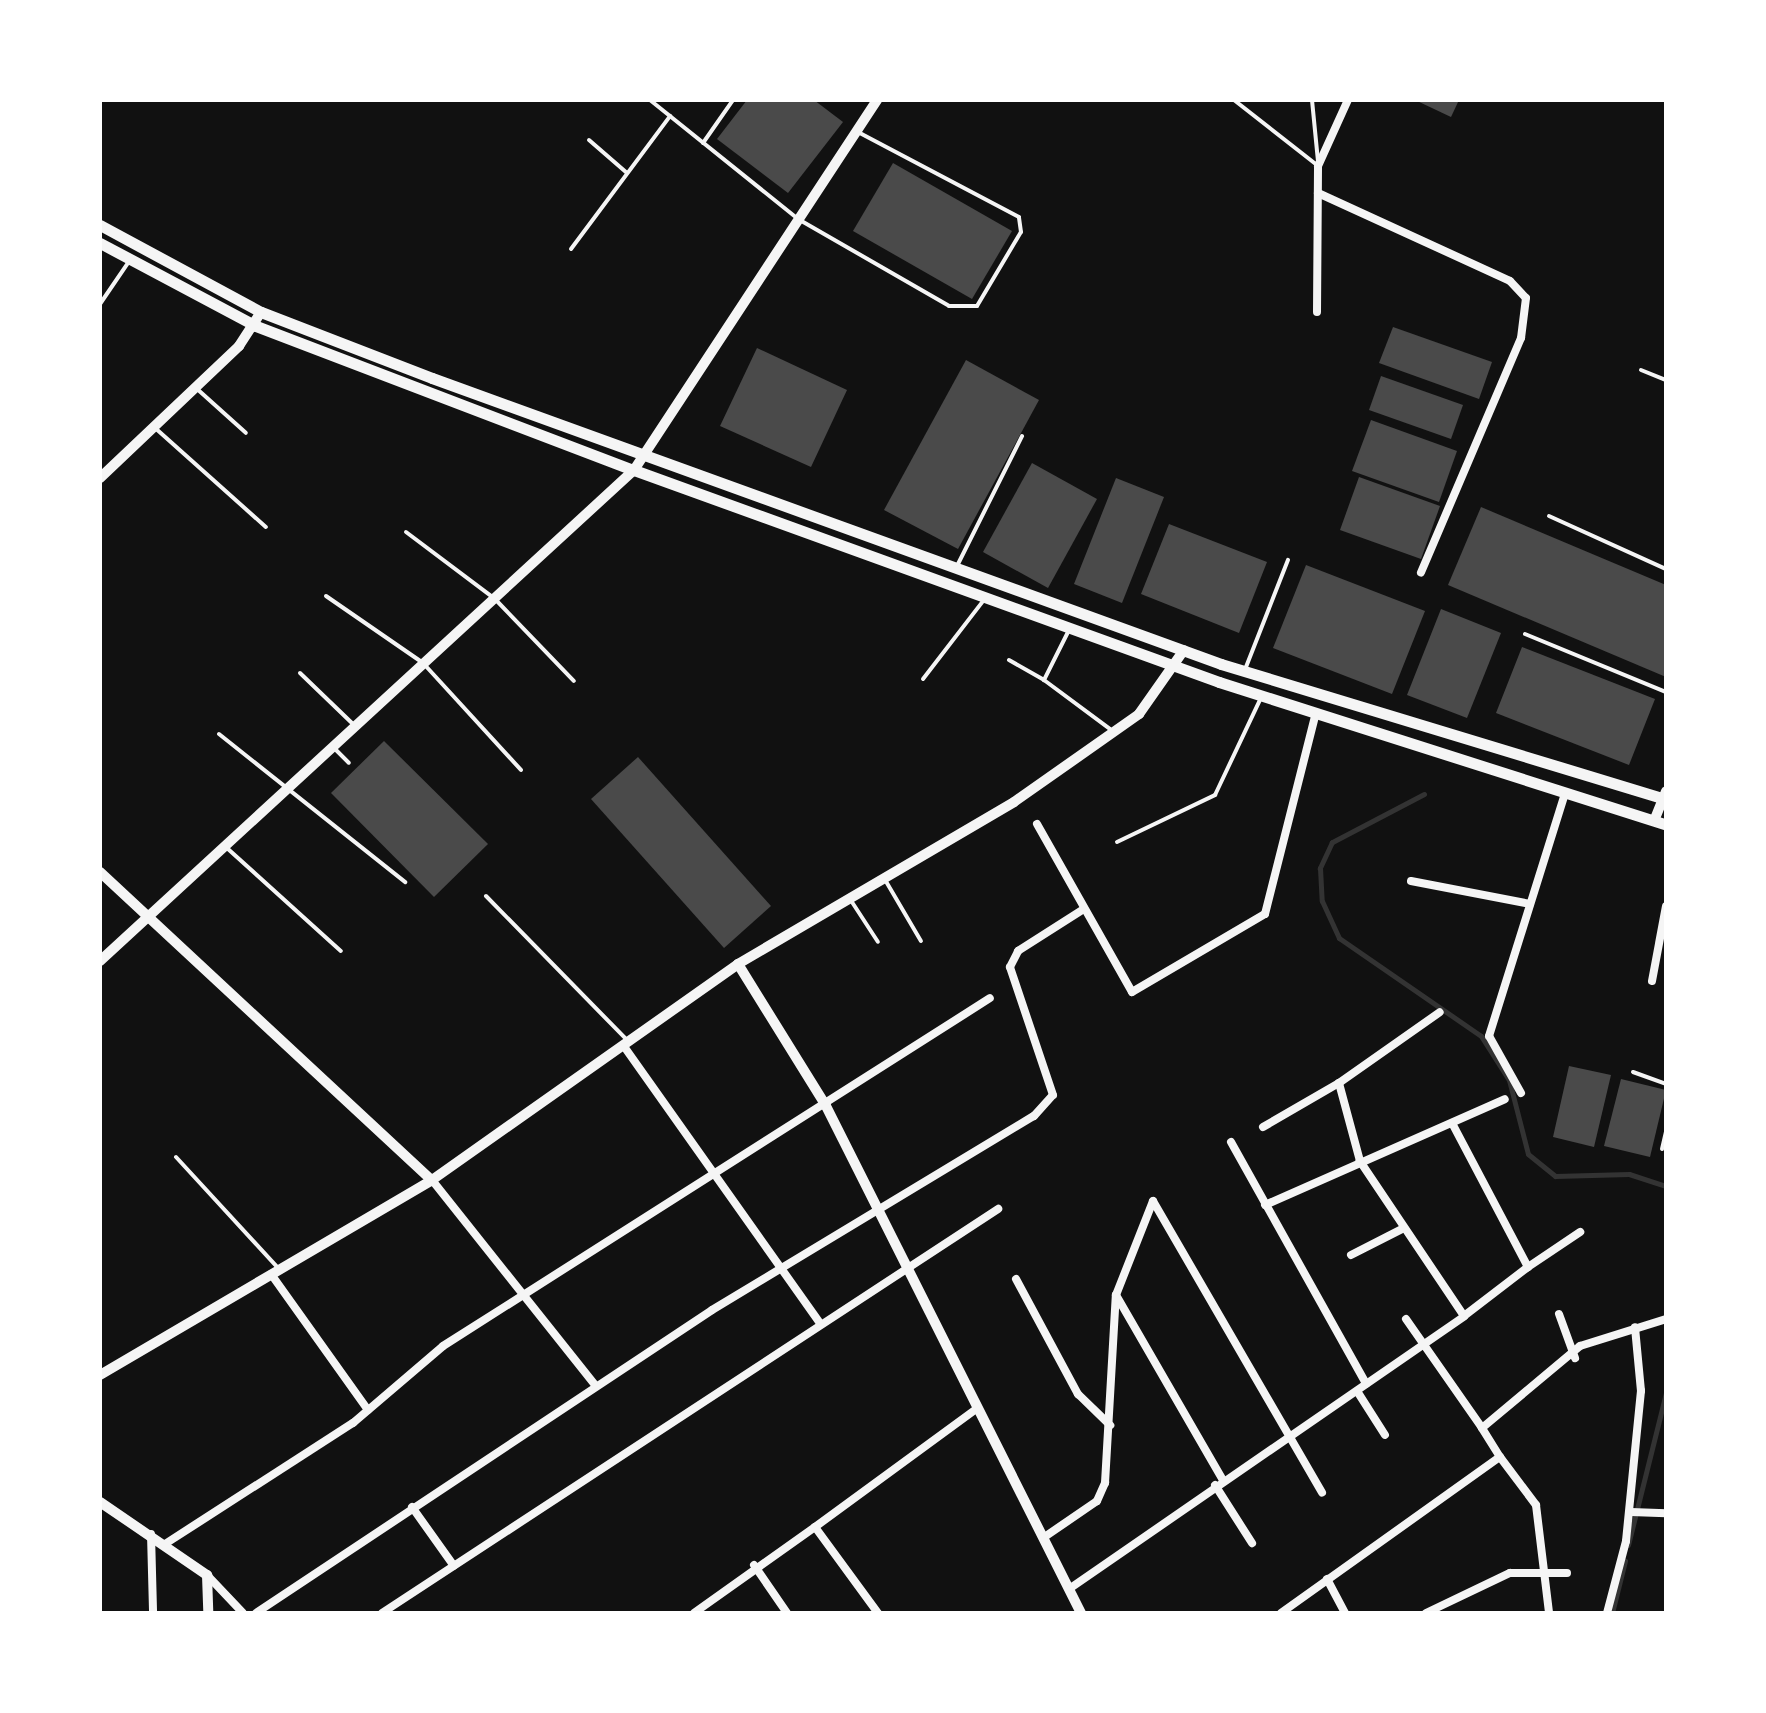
<!DOCTYPE html>
<html>
<head>
<meta charset="utf-8">
<style>
	body { margin:0 }
	#map { position:relative; width:1766px; height:1713px; overflow:hidden; background:#111; font-family:"Nunito Sans",sans-serif }
	div>[style] { position:absolute }
	[style*='--x'] { left:calc(var(--x)*1px); top:calc(var(--y)*1px); width:calc(var(--w)*1px); rotate:calc(var(--a)*1deg) }
	.stream>* { height:5px; margin:-2.5px; padding:0 2.5px; transform-origin:2.5px; border-radius:2.5px; background:#333 }
	.building>* { inset:0; background:#4a4a4a }
	.service>* { height:4px; margin:-2px; padding:0 2px; transform-origin:2px; border-radius:2px; background:#f5f5f5 }
	.minor>* { height:8px; margin:-4px; padding:0 4px; transform-origin:4px; border-radius:4px; background:#f5f5f5 }
	.tertiary>* { height:10px; margin:-5px; padding:0 5px; transform-origin:5px; border-radius:5px; background:#f5f5f5 }
	.secondary>* { height:11px; margin:-5.5px; padding:0 5.5px; transform-origin:5.5px; border-radius:5.5px; background:#f5f5f5 }
	span { translate:-50% -50%; white-space:nowrap; text-align:center; line-height:1.15; -webkit-text-stroke:10px #fff; paint-order:stroke }
	.frame { position:absolute; inset:0; border:102px solid #fff; pointer-events:none }
</style>
</head>
<body>
<div id="map">
	<div class="stream">
		<div style="--x:1424;--y:794;--w:104;--a:152.4"></div>
		<div style="--x:1332;--y:842;--w:29;--a:115"></div>
		<div style="--x:1320;--y:868;--w:33;--a:87"></div>
		<div style="--x:1322;--y:901;--w:41;--a:65.3"></div>
		<div style="--x:1339;--y:938;--w:173;--a:34.6"></div>
		<div style="--x:1481;--y:1036;--w:52;--a:57.5"></div>
		<div style="--x:1509;--y:1080;--w:76;--a:75.6"></div>
		<div style="--x:1528;--y:1154;--w:35;--a:39"></div>
		<div style="--x:1555;--y:1176;--w:74;--a:-1.5"></div>
		<div style="--x:1629;--y:1174;--w:39;--a:18"></div>
		<div style="--x:1628;--y:1545;--w:157;--a:-76"></div>
		<div style="--x:1612;--y:1613;--w:54;--a:-76"></div>
	</div>
	<div class="building">
		<div style="clip-path:polygon(747px 100px,814px 100px,843px 122px,788px 193px,717px 139px)"></div>
		<div style="clip-path:polygon(1415px 100px,1459px 100px,1451px 117px)"></div>
		<div style="clip-path:polygon(893px 163px,1012px 231px,972px 299px,853px 231px)"></div>
		<div style="clip-path:polygon(1393px 327px,1492px 362px,1479px 399px,1379px 363px)"></div>
		<div style="clip-path:polygon(757px 348px,847px 390px,811px 467px,720px 426px)"></div>
		<div style="clip-path:polygon(966px 360px,1039px 400px,958px 549px,884px 510px)"></div>
		<div style="clip-path:polygon(1381px 376px,1463px 405px,1451px 439px,1369px 410px)"></div>
		<div style="clip-path:polygon(1371px 420px,1457px 451px,1439px 502px,1352px 471px)"></div>
		<div style="clip-path:polygon(1032px 463px,1097px 499px,1048px 588px,983px 552px)"></div>
		<div style="clip-path:polygon(1359px 477px,1440px 506px,1421px 559px,1340px 530px)"></div>
		<div style="clip-path:polygon(1116px 478px,1164px 497px,1122px 603px,1074px 584px)"></div>
		<div style="clip-path:polygon(1481px 507px,1666px 585px,1666px 677px,1448px 585px)"></div>
		<div style="clip-path:polygon(1169px 524px,1267px 562px,1239px 633px,1141px 594px)"></div>
		<div style="clip-path:polygon(1306px 565px,1425px 611px,1392px 694px,1273px 648px)"></div>
		<div style="clip-path:polygon(1441px 609px,1501px 633px,1467px 718px,1407px 695px)"></div>
		<div style="clip-path:polygon(1522px 647px,1655px 699px,1629px 765px,1496px 713px)"></div>
		<div style="clip-path:polygon(384px 741px,488px 844px,434px 897px,331px 793px)"></div>
		<div style="clip-path:polygon(638px 757px,771px 906px,724px 948px,591px 799px)"></div>
		<div style="clip-path:polygon(1569px 1066px,1611px 1075px,1594px 1147px,1553px 1137px)"></div>
		<div style="clip-path:polygon(1621px 1079px,1666px 1090px,1650px 1157px,1604px 1146px)"></div>
	</div>
	<div class="service">
		<div style="--x:650;--y:100;--w:190;--a:38.8"></div>
		<div style="--x:798;--y:219;--w:174;--a:29.9"></div>
		<div style="--x:949;--y:306;--w:28;--a:0"></div>
		<div style="--x:977;--y:306;--w:86;--a:-59.3"></div>
		<div style="--x:1021;--y:232;--w:15;--a:-98"></div>
		<div style="--x:1019;--y:217;--w:180;--a:-152.2"></div>
		<div style="--x:1234;--y:100;--w:105;--a:38.1"></div>
		<div style="--x:1312;--y:100;--w:61;--a:84.4"></div>
		<div style="--x:589;--y:140;--w:50;--a:41"></div>
		<div style="--x:703;--y:143;--w:52;--a:-55.1"></div>
		<div style="--x:571;--y:249;--w:166;--a:-53.3"></div>
		<div style="--x:100;--y:304;--w:50;--a:-55.7"></div>
		<div style="--x:1641;--y:370;--w:27;--a:22"></div>
		<div style="--x:196;--y:388;--w:67;--a:42"></div>
		<div style="--x:154;--y:427;--w:150;--a:41.8"></div>
		<div style="--x:1549;--y:516;--w:128;--a:24.4"></div>
		<div style="--x:406;--y:532;--w:110;--a:36.9"></div>
		<div style="--x:494;--y:598;--w:115;--a:46.1"></div>
		<div style="--x:958;--y:564;--w:143;--a:-63.4"></div>
		<div style="--x:326;--y:596;--w:118;--a:34.6"></div>
		<div style="--x:423;--y:663;--w:145;--a:47.5"></div>
		<div style="--x:1068;--y:632;--w:54;--a:116.6"></div>
		<div style="--x:1044;--y:680;--w:82;--a:36.6"></div>
		<div style="--x:1525;--y:634;--w:152;--a:22.4"></div>
		<div style="--x:1009;--y:660;--w:40;--a:29.7"></div>
		<div style="--x:1246;--y:667;--w:115;--a:-68.6"></div>
		<div style="--x:300;--y:673;--w:76;--a:43.9"></div>
		<div style="--x:923;--y:679;--w:98;--a:-52.4"></div>
		<div style="--x:219;--y:734;--w:238;--a:38.5"></div>
		<div style="--x:336;--y:750;--w:18;--a:45"></div>
		<div style="--x:1117;--y:842;--w:109;--a:-25.6"></div>
		<div style="--x:1215;--y:795;--w:105;--a:-64.7"></div>
		<div style="--x:228;--y:849;--w:152;--a:42.1"></div>
		<div style="--x:884;--y:878;--w:73;--a:59.6"></div>
		<div style="--x:486;--y:896;--w:199;--a:45.6"></div>
		<div style="--x:850;--y:899;--w:51;--a:56.9"></div>
		<div style="--x:1633;--y:1072;--w:35;--a:20"></div>
		<div style="--x:1662;--y:1149;--w:18;--a:-77"></div>
		<div style="--x:176;--y:1157;--w:152;--a:47.4"></div>
	</div>
	<div class="minor">
		<div style="--x:1318;--y:193;--w:211;--a:24.6"></div>
		<div style="--x:1510;--y:281;--w:23;--a:47"></div>
		<div style="--x:1526;--y:298;--w:40;--a:97.1"></div>
		<div style="--x:1521;--y:338;--w:255;--a:113.1"></div>
		<div style="--x:1317;--y:312;--w:146;--a:-89.6"></div>
		<div style="--x:1318;--y:166;--w:72;--a:-65.6"></div>
		<div style="--x:1037;--y:824;--w:193;--a:60.5"></div>
		<div style="--x:1132;--y:992;--w:154;--a:-30.4"></div>
		<div style="--x:1265;--y:914;--w:207;--a:-75.8"></div>
		<div style="--x:1411;--y:881;--w:121;--a:10.9"></div>
		<div style="--x:1652;--y:981;--w:76;--a:-79.4"></div>
		<div style="--x:623;--y:1045;--w:339;--a:54.7"></div>
		<div style="--x:1521;--y:1093;--w:65;--a:-119.3"></div>
		<div style="--x:1489;--y:1036;--w:255;--a:-72.6"></div>
		<div style="--x:1452;--y:1123;--w:163;--a:62.2"></div>
		<div style="--x:1528;--y:1267;--w:81;--a:142.6"></div>
		<div style="--x:1263;--y:1127;--w:88;--a:-30.1"></div>
		<div style="--x:1231;--y:1142;--w:277;--a:60.8"></div>
		<div style="--x:432;--y:1180;--w:262;--a:51.5"></div>
		<div style="--x:1265;--y:1205;--w:262;--a:-23.8"></div>
		<div style="--x:1351;--y:1255;--w:57;--a:-27"></div>
		<div style="--x:1528;--y:1267;--w:63;--a:-33.9"></div>
		<div style="--x:271;--y:1274;--w:167;--a:54.5"></div>
		<div style="--x:1016;--y:1279;--w:131;--a:61.7"></div>
		<div style="--x:1078;--y:1394;--w:45;--a:44.1"></div>
		<div style="--x:1116;--y:1295;--w:214;--a:60"></div>
		<div style="--x:1559;--y:1314;--w:47;--a:70"></div>
		<div style="--x:1406;--y:1319;--w:133;--a:55.1"></div>
		<div style="--x:1357;--y:1391;--w:52;--a:57.5"></div>
		<div style="--x:1500;--y:1457;--w:60;--a:53.1"></div>
		<div style="--x:1536;--y:1505;--w:109;--a:83.1"></div>
		<div style="--x:1215;--y:1485;--w:69;--a:57.5"></div>
		<div style="--x:412;--y:1507;--w:72;--a:54.6"></div>
		<div style="--x:1631;--y:1512;--w:35;--a:2"></div>
		<div style="--x:815;--y:1527;--w:200;--a:-36.2"></div>
		<div style="--x:151;--y:1534;--w:79;--a:88.5"></div>
		<div style="--x:1043;--y:1538;--w:65;--a:-34.4"></div>
		<div style="--x:1097;--y:1501;--w:20;--a:-66"></div>
		<div style="--x:1105;--y:1483;--w:188;--a:-86.7"></div>
		<div style="--x:1116;--y:1295;--w:101;--a:-68.5"></div>
		<div style="--x:1153;--y:1201;--w:337;--a:59.9"></div>
		<div style="--x:165;--y:1544;--w:224;--a:-32.8"></div>
		<div style="--x:353;--y:1423;--w:118;--a:-40.5"></div>
		<div style="--x:443;--y:1346;--w:648;--a:-32.46"></div>
		<div style="--x:754;--y:1565;--w:58;--a:55.5"></div>
		<div style="--x:207;--y:1575;--w:52;--a:46.5"></div>
		<div style="--x:1327;--y:1579;--w:38;--a:62"></div>
		<div style="--x:1069;--y:1589;--w:480;--a:-34.6"></div>
		<div style="--x:1464;--y:1316;--w:187;--a:-123.9"></div>
		<div style="--x:1360;--y:1161;--w:81;--a:-105.1"></div>
		<div style="--x:1339;--y:1083;--w:123;--a:-35.1"></div>
		<div style="--x:256;--y:1613;--w:547;--a:-33.6"></div>
		<div style="--x:712;--y:1310;--w:376;--a:-31.1"></div>
		<div style="--x:1034;--y:1116;--w:28;--a:-48"></div>
		<div style="--x:1053;--y:1095;--w:135;--a:-108.6"></div>
		<div style="--x:1010;--y:967;--w:18;--a:-63"></div>
		<div style="--x:1018;--y:951;--w:76;--a:-32.6"></div>
		<div style="--x:382;--y:1613;--w:737;--a:-33.26"></div>
		<div style="--x:694;--y:1613;--w:148;--a:-35.4"></div>
		<div style="--x:815;--y:1527;--w:107;--a:53.8"></div>
		<div style="--x:1281;--y:1613;--w:269;--a:-35.5"></div>
		<div style="--x:1500;--y:1457;--w:34;--a:-122"></div>
		<div style="--x:1482;--y:1428;--w:128;--a:-39.9"></div>
		<div style="--x:1580;--y:1346;--w:90;--a:-17.4"></div>
		<div style="--x:1426;--y:1613;--w:93;--a:-25.5"></div>
		<div style="--x:1510;--y:1573;--w:57;--a:0"></div>
		<div style="--x:1607;--y:1613;--w:74;--a:-75.2"></div>
		<div style="--x:1626;--y:1541;--w:151;--a:-84.3"></div>
		<div style="--x:1641;--y:1391;--w:64;--a:-95.4"></div>
	</div>
	<div class="tertiary">
		<div style="--x:100;--y:478;--w:192;--a:-43.5"></div>
		<div style="--x:239;--y:346;--w:40;--a:-57.1"></div>
		<div style="--x:1654;--y:821;--w:32;--a:-68"></div>
		<div style="--x:100;--y:872;--w:453;--a:42.9"></div>
		<div style="--x:100;--y:961;--w:725;--a:-42.6"></div>
		<div style="--x:634;--y:470;--w:443;--a:-56.7"></div>
		<div style="--x:738;--y:964;--w:167;--a:58.2"></div>
		<div style="--x:826;--y:1106;--w:568;--a:63.3"></div>
		<div style="--x:100;--y:1375;--w:385;--a:-30.4"></div>
		<div style="--x:432;--y:1180;--w:375;--a:-35.2"></div>
		<div style="--x:738;--y:964;--w:320;--a:-30.4"></div>
		<div style="--x:1014;--y:802;--w:153;--a:-35.1"></div>
		<div style="--x:1139;--y:714;--w:78;--a:-54.9"></div>
		<div style="--x:100;--y:1502;--w:130;--a:34.3"></div>
		<div style="--x:207;--y:1575;--w:38;--a:88"></div>
	</div>
	<div class="secondary">
		<div style="--x:100;--y:225;--w:183;--a:28.4"></div>
		<div style="--x:261;--y:312;--w:183;--a:21.1"></div>
		<div style="--x:432;--y:378;--w:839;--a:19.92"></div>
		<div style="--x:1221;--y:664;--w:465;--a:16.9"></div>
		<div style="--x:100;--y:243;--w:177;--a:28"></div>
		<div style="--x:256;--y:326;--w:404;--a:20.9"></div>
		<div style="--x:634;--y:470;--w:622;--a:19.92"></div>
		<div style="--x:1219;--y:682;--w:469;--a:17.7"></div>
	</div>
	<div class="frame"></div>
</div>
</body>
</html>
